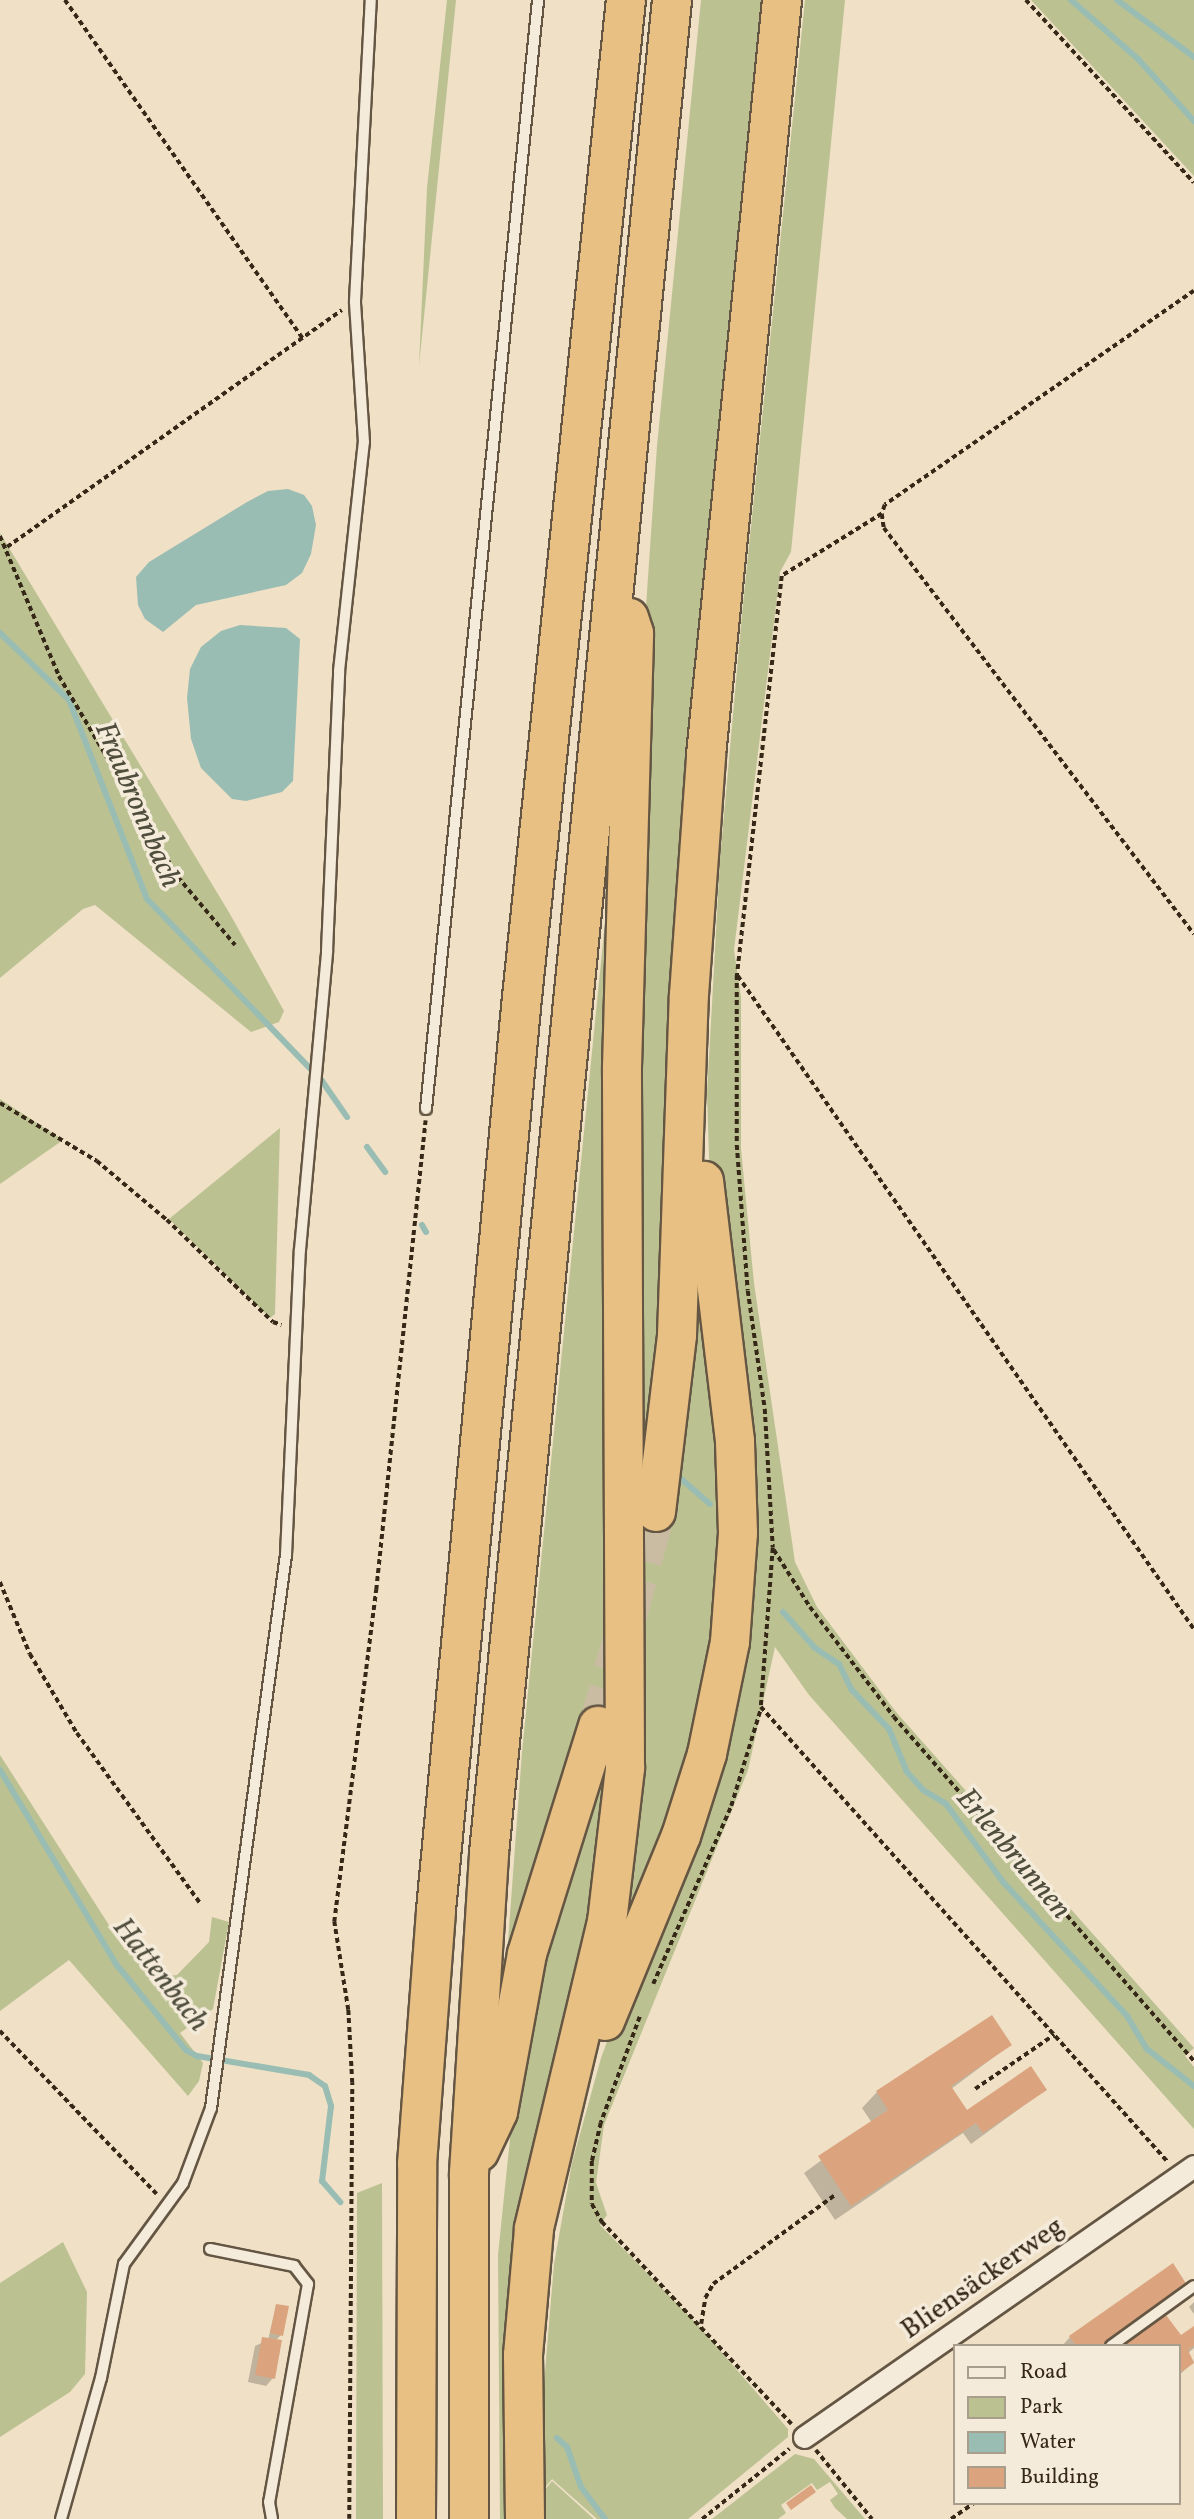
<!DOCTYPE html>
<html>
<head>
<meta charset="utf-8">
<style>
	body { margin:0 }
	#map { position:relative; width:1194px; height:2519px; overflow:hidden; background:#efe0c6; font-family:Vollkorn,serif }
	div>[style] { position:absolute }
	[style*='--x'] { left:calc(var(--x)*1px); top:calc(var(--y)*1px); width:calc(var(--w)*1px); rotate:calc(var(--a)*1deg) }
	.green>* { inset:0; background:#bcc192 }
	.water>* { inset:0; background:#9abdb3 }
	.shadow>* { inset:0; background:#0003 }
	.stream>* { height:6px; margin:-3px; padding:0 3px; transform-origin:3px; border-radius:3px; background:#9abdb3 }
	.building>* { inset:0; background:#dba47f }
	.highway-tunnel>* { height:38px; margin-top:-19px; transform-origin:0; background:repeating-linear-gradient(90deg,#cabba3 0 38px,transparent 0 57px) }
	.path>* { height:3.5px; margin-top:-1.75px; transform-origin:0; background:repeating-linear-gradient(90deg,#362817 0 5px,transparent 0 8.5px) }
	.roads { filter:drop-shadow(2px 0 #645643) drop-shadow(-2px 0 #645643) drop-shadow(0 2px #645643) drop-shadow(0 -2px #645643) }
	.lane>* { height:10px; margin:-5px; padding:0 5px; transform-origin:5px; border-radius:5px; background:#f5ebda }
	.street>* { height:21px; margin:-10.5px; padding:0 10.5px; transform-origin:10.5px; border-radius:10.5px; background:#f5ebda }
	.highway>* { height:38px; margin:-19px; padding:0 19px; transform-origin:19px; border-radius:19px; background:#e8c083 }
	span { translate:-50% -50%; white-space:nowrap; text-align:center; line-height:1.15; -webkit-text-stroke:7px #f5ebda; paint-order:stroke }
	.street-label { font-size:28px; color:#362817 }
	.water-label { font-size:30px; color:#4f4d3e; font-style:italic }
	.legend { position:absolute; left:953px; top:2344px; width:228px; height:161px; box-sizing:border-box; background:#f5ebda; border:2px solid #a99d8c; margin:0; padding:9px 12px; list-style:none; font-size:21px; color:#362817 }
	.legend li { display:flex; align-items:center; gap:14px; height:35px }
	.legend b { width:35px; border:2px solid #a99d8c }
</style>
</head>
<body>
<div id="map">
	<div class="green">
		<div style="clip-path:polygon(447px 0,456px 0,419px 366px,427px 188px)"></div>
		<div style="clip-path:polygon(701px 0,771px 0,692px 1233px,728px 1511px,709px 1706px,614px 1967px,638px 723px,657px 446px)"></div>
		<div style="clip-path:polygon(805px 0,845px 0,791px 552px,780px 572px,734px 950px,741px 997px,741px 1149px,754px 1283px,795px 1562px,817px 1607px,896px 1712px,1194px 2048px,1185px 2056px,1194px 2067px,1194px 2129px,809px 1695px,775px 1647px,748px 1770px,604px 2125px,596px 2183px,607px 2215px,600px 2225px,698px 2325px,788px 2429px,788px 2437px,688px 2519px,597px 2519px,552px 2479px,542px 2491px,539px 2444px,554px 2264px,572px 2163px,601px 2058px,727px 1716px,707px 1094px,720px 860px,742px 614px)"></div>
		<div style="clip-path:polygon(1032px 0,1194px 0,1194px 176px,1031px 0)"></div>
		<div style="clip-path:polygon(0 533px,230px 914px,284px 1011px,279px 1022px,251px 1032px,95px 905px,83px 909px,0 978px)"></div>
		<div style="clip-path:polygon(607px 902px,614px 1756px,590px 1944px,531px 2156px,514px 2284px,514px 2519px,500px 2519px,498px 2255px,515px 2090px,504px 1996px,522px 1752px)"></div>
		<div style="clip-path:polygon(0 1099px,63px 1140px,0 1184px)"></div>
		<div style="clip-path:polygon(280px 1128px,275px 1314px,270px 1318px,169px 1219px)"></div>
		<div style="clip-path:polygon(0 1755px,125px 1950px,134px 1950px,160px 1977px,177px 1975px,209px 1942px,212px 1917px,229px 1922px,213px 2009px,180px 2033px,203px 2063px,199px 2081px,188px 2096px,69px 1960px,0 2011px)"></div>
		<div style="clip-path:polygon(382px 2183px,383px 2519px,356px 2519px,357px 2193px)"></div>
		<div style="clip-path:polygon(63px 2242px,87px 2292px,85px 2374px,70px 2392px,0 2437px,0 2283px)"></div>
		<div style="clip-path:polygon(795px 2454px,814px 2459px,865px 2519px,847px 2519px,835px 2508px,830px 2500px,838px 2494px,830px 2482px,817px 2490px,812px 2483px,781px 2505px,786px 2513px,778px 2519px,712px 2519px)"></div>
		<div style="clip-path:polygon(552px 2481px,594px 2519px,545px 2519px,544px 2491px)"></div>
	</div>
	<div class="water">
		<div style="clip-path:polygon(288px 489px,304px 495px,312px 506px,316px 525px,311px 554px,302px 573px,286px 585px,196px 605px,163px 632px,145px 619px,138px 605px,136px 577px,149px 562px,247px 502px,268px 491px)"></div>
		<div style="clip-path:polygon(240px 625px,286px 628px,300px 639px,293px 781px,282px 792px,246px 801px,232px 799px,201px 768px,191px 739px,187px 698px,190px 669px,201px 647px,221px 631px)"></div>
	</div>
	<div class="shadow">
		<div style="clip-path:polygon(1010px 2045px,951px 2089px,966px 2112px,1045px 2090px,971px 2144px,963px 2133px,835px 2220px,804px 2173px,872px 2123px,862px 2108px,877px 2092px)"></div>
		<div style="clip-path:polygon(1174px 2296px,1103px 2346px,1062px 2346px,1070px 2337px)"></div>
		<div style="clip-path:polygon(1194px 2302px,1194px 2314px,1189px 2307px)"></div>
		<div style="clip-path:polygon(276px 2306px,281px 2335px,275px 2341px,273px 2378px,266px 2386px,248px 2382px,255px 2346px,268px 2340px)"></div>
		<div style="clip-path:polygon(1194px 2328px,1194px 2348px,1188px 2353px,1194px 2362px,1178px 2376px,1180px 2338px)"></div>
	</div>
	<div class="stream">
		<div style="--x:1071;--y:0;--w:89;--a:41.4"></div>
		<div style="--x:1138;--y:59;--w:84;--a:47.9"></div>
		<div style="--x:1117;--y:0;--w:96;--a:36.5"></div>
		<div style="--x:0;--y:633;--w:96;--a:44.2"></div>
		<div style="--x:69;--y:700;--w:214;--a:68.6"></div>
		<div style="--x:147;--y:899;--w:252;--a:46.1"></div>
		<div style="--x:322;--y:1081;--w:44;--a:55.2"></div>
		<div style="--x:367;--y:1147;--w:31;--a:54"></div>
		<div style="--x:422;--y:1225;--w:8;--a:60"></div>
		<div style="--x:679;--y:1477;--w:41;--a:41.1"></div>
		<div style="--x:783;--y:1612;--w:48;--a:48.4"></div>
		<div style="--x:815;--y:1648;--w:29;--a:34"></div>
		<div style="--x:839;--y:1664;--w:28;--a:64"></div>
		<div style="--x:851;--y:1689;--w:55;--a:46.5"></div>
		<div style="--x:889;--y:1729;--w:47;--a:67.3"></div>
		<div style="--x:907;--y:1772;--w:24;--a:48"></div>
		<div style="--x:923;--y:1790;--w:27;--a:31"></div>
		<div style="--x:946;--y:1804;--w:97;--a:53.8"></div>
		<div style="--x:1003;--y:1882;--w:183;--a:47.2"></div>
		<div style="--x:1127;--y:2016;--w:39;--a:59"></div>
		<div style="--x:1147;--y:2049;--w:60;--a:38.2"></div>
		<div style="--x:0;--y:1770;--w:226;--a:59.1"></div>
		<div style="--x:116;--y:1964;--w:111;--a:50.9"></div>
		<div style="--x:186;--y:2050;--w:13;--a:29"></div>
		<div style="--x:197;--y:2056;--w:114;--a:9.6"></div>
		<div style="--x:309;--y:2075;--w:19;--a:35"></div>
		<div style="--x:325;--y:2086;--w:21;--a:73"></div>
		<div style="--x:331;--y:2106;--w:76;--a:96.8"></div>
		<div style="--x:322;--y:2181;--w:28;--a:49"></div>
		<div style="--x:557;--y:2438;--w:13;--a:42"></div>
		<div style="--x:567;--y:2447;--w:42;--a:70.7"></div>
		<div style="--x:581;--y:2487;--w:40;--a:53"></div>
	</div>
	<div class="building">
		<div style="clip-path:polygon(992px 2015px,1012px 2045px,951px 2086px,967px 2110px,1031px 2066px,1047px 2090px,983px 2133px,976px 2123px,851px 2206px,818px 2156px,888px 2110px,876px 2091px)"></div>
		<div style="clip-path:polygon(1173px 2263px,1187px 2285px,1100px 2346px,1076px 2346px,1069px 2336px)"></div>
		<div style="clip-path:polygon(276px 2304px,289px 2306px,283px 2336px,270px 2333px)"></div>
		<div style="clip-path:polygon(1166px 2315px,1181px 2335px,1194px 2326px,1194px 2346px,1188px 2350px,1194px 2363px,1178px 2374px,1178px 2346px,1121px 2346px)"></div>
		<div style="clip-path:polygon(262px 2337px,282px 2340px,275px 2379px,255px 2375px)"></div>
		<div style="clip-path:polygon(811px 2485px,816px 2492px,791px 2510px,786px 2503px)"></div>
	</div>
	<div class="highway-tunnel">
		<div style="--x:598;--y:1726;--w:222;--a:-74.8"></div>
	</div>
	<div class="path">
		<div style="--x:65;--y:0;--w:414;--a:54.9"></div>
		<div style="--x:1026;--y:0;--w:248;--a:47.4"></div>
		<div style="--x:1194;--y:291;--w:376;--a:145.3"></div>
		<div style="--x:885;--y:505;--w:9;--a:108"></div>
		<div style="--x:882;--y:514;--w:14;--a:82"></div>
		<div style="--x:884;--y:528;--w:511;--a:52.64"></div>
		<div style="--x:882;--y:514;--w:118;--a:148.2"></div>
		<div style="--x:782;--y:576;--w:402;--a:96.4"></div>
		<div style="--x:737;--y:975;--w:170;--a:90"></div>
		<div style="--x:737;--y:1145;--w:146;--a:85.7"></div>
		<div style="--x:748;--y:1291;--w:119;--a:81.8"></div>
		<div style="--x:765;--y:1409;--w:139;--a:86.7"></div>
		<div style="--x:773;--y:1548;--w:159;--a:94.3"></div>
		<div style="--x:761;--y:1707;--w:610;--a:48.19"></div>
		<div style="--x:0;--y:536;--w:152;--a:67.1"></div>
		<div style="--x:59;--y:676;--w:234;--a:59.4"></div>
		<div style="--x:178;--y:877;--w:89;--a:50"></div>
		<div style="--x:7;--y:547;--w:410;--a:-35.3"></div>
		<div style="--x:738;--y:976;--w:796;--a:55.07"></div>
		<div style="--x:0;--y:1103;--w:113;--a:30.9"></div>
		<div style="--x:97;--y:1161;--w:92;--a:40.1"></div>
		<div style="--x:167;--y:1220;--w:147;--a:43.9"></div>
		<div style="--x:273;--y:1322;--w:9;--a:18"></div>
		<div style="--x:774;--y:1550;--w:67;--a:57.7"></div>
		<div style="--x:810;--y:1607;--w:138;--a:52.6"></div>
		<div style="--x:894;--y:1717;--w:456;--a:48.9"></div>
		<div style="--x:0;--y:1582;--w:78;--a:67.4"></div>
		<div style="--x:30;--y:1654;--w:92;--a:59.3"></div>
		<div style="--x:77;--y:1733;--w:210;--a:54.1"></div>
		<div style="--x:653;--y:1984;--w:194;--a:-66.3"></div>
		<div style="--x:731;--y:1806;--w:102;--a:-73"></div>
		<div style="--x:640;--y:2017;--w:113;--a:110.2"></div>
		<div style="--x:601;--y:2123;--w:39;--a:103"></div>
		<div style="--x:592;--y:2161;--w:43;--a:90"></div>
		<div style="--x:592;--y:2204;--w:21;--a:61"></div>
		<div style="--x:602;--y:2222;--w:277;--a:46.8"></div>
		<div style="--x:0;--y:2031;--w:226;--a:46.1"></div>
		<div style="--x:975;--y:2089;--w:96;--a:-34.4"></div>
		<div style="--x:701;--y:2324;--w:26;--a:-81"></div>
		<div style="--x:705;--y:2298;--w:16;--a:-60"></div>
		<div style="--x:713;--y:2284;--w:151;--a:-36.1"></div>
		<div style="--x:816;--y:2450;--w:89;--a:50.9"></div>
		<div style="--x:349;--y:2519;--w:436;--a:-89.6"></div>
		<div style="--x:352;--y:2083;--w:73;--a:-93.1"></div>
		<div style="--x:348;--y:2010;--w:89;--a:-99"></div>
		<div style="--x:334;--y:1922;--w:335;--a:-82.8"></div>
		<div style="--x:376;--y:1590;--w:472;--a:-84"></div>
		<div style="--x:702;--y:2519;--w:112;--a:-38.8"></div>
		<div style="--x:951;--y:2519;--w:28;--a:-35"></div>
	</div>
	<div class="roads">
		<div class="lane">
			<div style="--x:426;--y:1109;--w:1115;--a:-84.23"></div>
			<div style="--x:210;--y:2249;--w:86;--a:11.4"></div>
			<div style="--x:294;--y:2266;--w:23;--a:52"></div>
			<div style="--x:308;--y:2284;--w:221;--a:100.1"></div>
			<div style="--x:269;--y:2502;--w:17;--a:80"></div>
			<div style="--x:1111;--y:2346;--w:102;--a:-35.9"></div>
			<div style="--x:61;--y:2519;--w:147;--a:-74.2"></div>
			<div style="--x:101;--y:2378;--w:116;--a:-78.6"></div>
			<div style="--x:124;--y:2264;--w:100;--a:-53.9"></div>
			<div style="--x:183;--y:2183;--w:80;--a:-69.5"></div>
			<div style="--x:211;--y:2108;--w:558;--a:-82.28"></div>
			<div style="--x:286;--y:1555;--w:305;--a:-87.4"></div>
			<div style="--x:300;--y:1250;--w:300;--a:-84.8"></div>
			<div style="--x:327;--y:951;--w:280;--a:-87.5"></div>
			<div style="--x:339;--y:671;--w:230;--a:-83.8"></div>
			<div style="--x:364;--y:442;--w:141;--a:-93.7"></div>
			<div style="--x:355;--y:301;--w:301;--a:-87"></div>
		</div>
		<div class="street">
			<div style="--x:804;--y:2437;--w:475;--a:-34.8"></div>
		</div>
		<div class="highway">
			<div style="--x:656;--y:1512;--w:178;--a:-83.2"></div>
			<div style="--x:677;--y:1335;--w:340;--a:-88"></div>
			<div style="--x:689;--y:995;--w:241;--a:-85.9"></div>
			<div style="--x:706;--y:755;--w:759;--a:-84.25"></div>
			<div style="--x:605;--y:2021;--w:200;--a:-67.7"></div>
			<div style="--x:681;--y:1836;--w:86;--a:-72.4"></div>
			<div style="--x:707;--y:1754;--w:114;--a:-78.4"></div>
			<div style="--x:730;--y:1642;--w:109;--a:-85.8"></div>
			<div style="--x:738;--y:1533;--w:92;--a:-91.9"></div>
			<div style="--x:735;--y:1441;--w:262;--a:-96.8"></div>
			<div style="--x:479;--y:2152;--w:44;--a:-64.6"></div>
			<div style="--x:498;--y:2112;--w:161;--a:-79.6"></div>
			<div style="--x:527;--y:1954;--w:239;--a:-72.7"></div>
			<div style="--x:416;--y:2519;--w:355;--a:-89.8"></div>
			<div style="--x:417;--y:2164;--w:255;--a:-85.7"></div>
			<div style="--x:436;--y:1910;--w:907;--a:-84.62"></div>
			<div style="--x:521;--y:1007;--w:1012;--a:-84.05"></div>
			<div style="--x:469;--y:2519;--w:346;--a:-90"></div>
			<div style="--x:469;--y:2173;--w:321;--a:-86.4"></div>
			<div style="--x:489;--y:1853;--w:1862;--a:-84.36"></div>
			<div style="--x:525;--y:2519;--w:164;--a:-90.7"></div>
			<div style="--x:523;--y:2355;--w:127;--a:-85"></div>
			<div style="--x:534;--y:2228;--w:315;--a:-76.6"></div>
			<div style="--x:607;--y:1922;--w:155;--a:-83.3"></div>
			<div style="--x:625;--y:1768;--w:701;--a:-90.25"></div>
			<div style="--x:622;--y:1067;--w:434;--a:-88.4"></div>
			<div style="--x:634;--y:633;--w:16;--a:-108"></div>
		</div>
	</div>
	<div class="street-label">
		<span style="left:983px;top:2279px;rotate:-35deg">Bliensäckerweg</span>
	</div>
	<div class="water-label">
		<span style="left:137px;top:805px;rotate:67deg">Fraubronnbach</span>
		<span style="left:1013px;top:1854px;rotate:50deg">Erlenbrunnen</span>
		<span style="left:160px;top:1975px;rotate:52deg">Hattenbach</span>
	</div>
	<ul class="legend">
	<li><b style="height:9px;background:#f5ebda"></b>Road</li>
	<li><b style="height:19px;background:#bcc192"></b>Park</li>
	<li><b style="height:19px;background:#9abdb3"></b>Water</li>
	<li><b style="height:19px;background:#dba47f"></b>Building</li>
	</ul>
</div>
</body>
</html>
